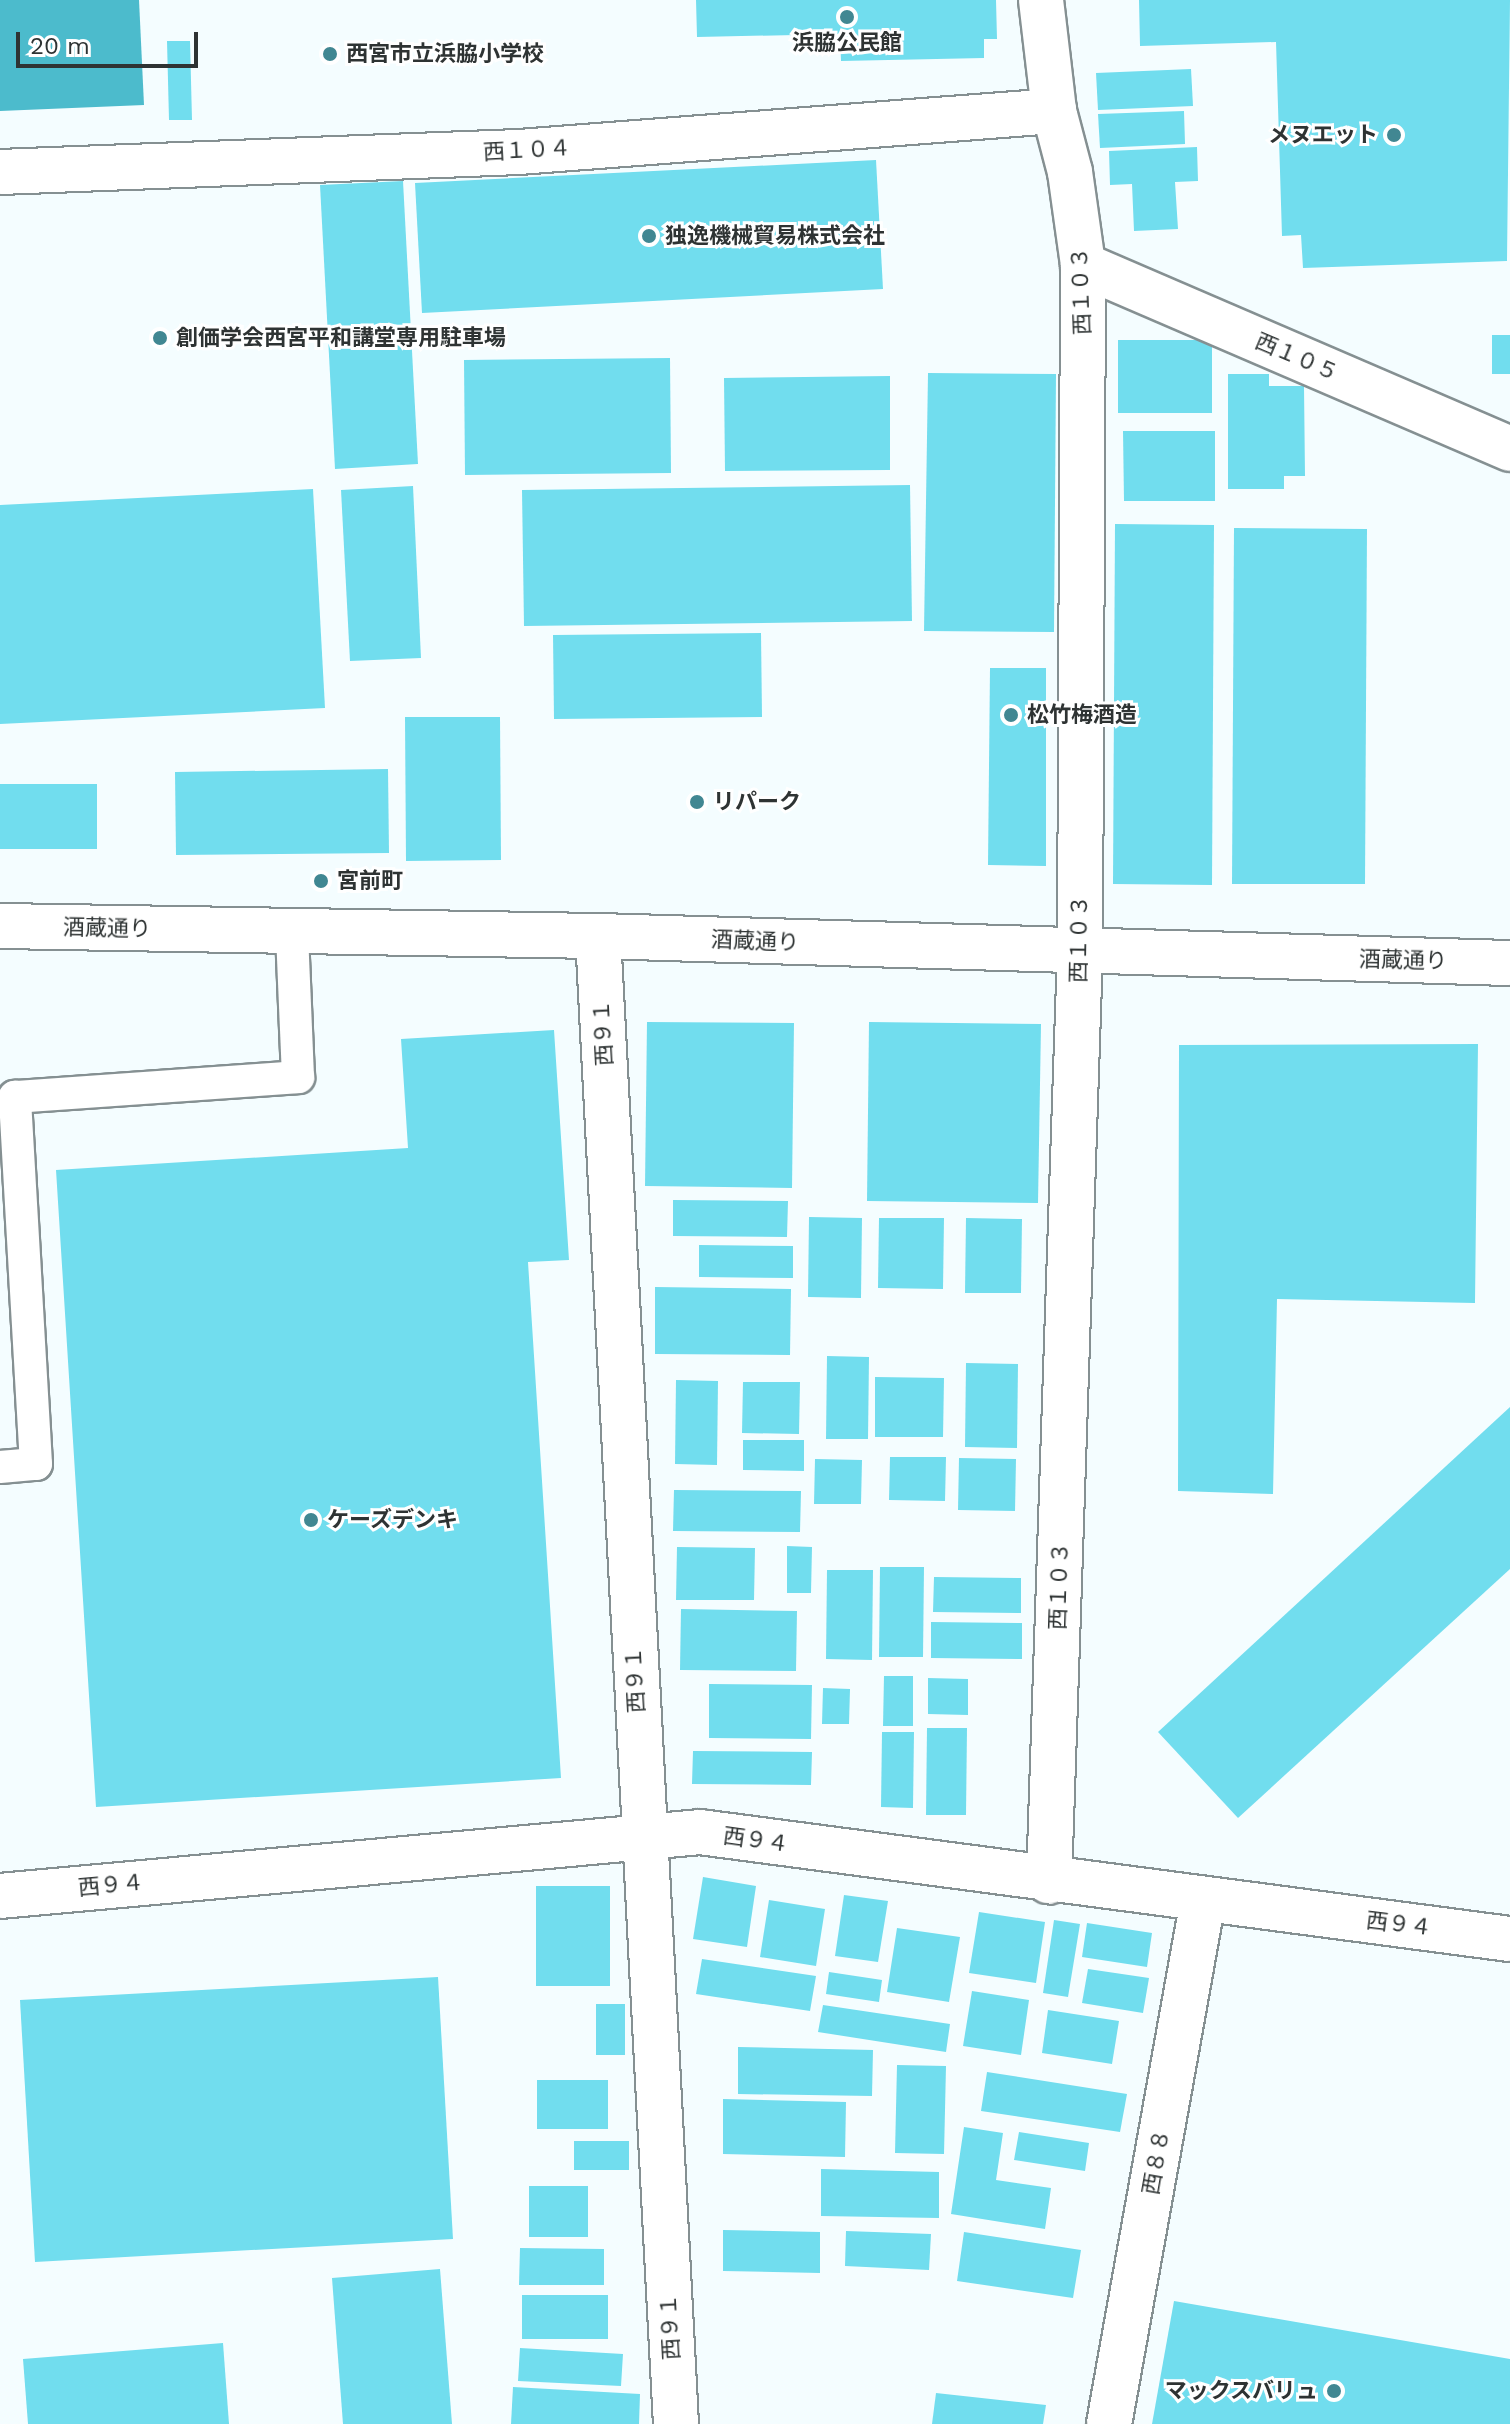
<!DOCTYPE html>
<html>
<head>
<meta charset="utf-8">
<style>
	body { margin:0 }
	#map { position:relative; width:1510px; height:2424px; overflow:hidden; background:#f4fdff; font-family:"Work Sans","Noto Sans JP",sans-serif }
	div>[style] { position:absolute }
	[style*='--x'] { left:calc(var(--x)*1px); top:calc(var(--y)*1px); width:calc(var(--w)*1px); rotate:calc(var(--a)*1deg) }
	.water>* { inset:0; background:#4cbbcc }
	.building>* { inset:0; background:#71ddee }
	.roads { filter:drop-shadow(2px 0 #859092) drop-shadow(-2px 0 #859092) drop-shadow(0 2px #859092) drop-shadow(0 -2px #859092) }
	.service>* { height:32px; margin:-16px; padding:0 16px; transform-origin:16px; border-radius:16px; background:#fff }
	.minor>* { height:44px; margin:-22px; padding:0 22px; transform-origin:22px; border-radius:22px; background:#fff }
	.tertiary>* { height:44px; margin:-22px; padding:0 22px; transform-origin:22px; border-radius:22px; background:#fff }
	.dots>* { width:22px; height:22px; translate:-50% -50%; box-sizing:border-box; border:4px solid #fff; border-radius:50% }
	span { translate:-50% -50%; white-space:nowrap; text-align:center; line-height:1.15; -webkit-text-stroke:6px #fff; paint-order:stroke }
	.poi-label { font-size:22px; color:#2e3333; font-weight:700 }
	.left { translate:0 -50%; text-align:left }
	.right { translate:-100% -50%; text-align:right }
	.street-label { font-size:22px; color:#2e3333 }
	.scale { position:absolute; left:16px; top:32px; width:182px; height:36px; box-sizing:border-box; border:4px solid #2e3333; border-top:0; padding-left:10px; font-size:24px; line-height:28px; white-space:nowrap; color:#2e3333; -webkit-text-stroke:6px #fff; paint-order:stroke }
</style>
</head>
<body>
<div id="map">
	<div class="water">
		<div style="clip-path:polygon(0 0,139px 0,144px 105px,0 111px)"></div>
	</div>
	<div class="building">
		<div style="clip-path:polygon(696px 0,996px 0,997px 39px,984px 39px,984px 58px,841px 61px,840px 34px,697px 37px)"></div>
		<div style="clip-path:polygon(1139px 0,1510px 0,1507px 261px,1303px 268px,1301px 235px,1282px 236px,1276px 42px,1140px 46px)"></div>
		<div style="clip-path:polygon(167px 41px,190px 41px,192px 120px,169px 120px)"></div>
		<div style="clip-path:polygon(1191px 69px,1193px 106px,1098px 110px,1096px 73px)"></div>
		<div style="clip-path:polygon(1184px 111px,1185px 144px,1100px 148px,1098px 114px)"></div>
		<div style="clip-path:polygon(1197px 147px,1198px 181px,1175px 182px,1178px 229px,1134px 231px,1132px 184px,1110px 185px,1109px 151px)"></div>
		<div style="clip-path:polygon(876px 160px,883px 289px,422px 313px,415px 183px)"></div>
		<div style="clip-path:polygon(403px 181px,418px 464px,335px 469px,320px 185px)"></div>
		<div style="clip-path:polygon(1492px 335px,1510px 335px,1510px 374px,1492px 374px)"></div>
		<div style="clip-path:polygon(1118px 340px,1212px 340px,1212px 413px,1118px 413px)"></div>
		<div style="clip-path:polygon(670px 358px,671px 473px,465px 475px,464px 360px)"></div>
		<div style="clip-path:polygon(928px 373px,1056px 374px,1054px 632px,924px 631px)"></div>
		<div style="clip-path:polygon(1228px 374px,1269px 374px,1269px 386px,1304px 386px,1305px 476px,1284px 476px,1284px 489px,1228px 489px)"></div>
		<div style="clip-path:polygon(890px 376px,890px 470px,725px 471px,724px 378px)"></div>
		<div style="clip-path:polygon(1123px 431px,1215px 431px,1215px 501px,1124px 501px)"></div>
		<div style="clip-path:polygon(910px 485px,912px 621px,524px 626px,522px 490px)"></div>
		<div style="clip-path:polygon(413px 486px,421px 658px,350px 661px,341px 490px)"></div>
		<div style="clip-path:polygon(313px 489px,325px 708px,0 724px,0 505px)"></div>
		<div style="clip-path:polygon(1115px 524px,1214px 525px,1212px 885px,1113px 884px)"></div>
		<div style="clip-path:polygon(1234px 528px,1367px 529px,1365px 884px,1232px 884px)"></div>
		<div style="clip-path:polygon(761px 633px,762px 717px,554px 719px,553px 635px)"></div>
		<div style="clip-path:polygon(990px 668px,1046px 668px,1046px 866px,988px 865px)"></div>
		<div style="clip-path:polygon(405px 717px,500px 717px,501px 860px,406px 861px)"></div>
		<div style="clip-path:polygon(388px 769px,389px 853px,176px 855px,175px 772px)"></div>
		<div style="clip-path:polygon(0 784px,97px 784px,97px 849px,0 849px)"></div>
		<div style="clip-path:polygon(647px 1022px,794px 1023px,792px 1188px,645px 1186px)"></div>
		<div style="clip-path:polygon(869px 1022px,1041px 1024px,1038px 1203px,867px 1201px)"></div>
		<div style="clip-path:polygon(554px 1030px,569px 1260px,528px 1262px,561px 1778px,96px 1807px,56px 1170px,408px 1148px,401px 1039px)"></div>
		<div style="clip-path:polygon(1478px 1044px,1475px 1303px,1277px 1299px,1273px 1494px,1178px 1491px,1179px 1045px)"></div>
		<div style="clip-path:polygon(673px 1200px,788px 1201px,787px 1237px,673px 1236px)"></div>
		<div style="clip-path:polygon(809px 1217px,862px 1218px,861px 1298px,808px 1297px)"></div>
		<div style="clip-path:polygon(879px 1218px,944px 1218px,943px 1289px,878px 1288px)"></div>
		<div style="clip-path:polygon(966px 1218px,1022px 1219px,1021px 1293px,965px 1293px)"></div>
		<div style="clip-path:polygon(699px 1245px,793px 1246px,793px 1278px,699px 1277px)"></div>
		<div style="clip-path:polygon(655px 1287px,791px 1289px,790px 1355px,655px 1354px)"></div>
		<div style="clip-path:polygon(827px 1356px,869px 1357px,868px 1439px,826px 1439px)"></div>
		<div style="clip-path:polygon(966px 1363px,1018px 1364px,1017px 1448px,965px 1447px)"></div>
		<div style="clip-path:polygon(875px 1377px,944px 1378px,943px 1437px,875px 1437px)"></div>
		<div style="clip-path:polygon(676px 1380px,718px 1381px,717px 1465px,675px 1464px)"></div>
		<div style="clip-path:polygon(743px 1382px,800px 1382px,799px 1434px,742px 1433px)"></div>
		<div style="clip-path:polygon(1510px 1407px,1510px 1569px,1238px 1818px,1158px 1732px)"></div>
		<div style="clip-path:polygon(743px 1440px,804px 1440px,804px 1471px,743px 1470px)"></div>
		<div style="clip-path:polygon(890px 1457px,946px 1457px,945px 1501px,889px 1500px)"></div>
		<div style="clip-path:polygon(959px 1458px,1016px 1459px,1015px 1511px,958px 1510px)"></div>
		<div style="clip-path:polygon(815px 1459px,862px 1460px,861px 1504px,814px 1504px)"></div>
		<div style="clip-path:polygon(674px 1490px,801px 1491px,800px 1532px,673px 1531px)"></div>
		<div style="clip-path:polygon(787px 1546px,812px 1547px,811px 1593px,787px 1593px)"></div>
		<div style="clip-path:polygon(677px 1547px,755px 1548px,754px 1600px,676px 1600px)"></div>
		<div style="clip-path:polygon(880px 1567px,924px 1567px,923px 1657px,879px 1657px)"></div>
		<div style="clip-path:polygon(827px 1570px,873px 1570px,872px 1660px,826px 1659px)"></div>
		<div style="clip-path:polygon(934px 1577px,1021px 1578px,1021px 1613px,933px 1612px)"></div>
		<div style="clip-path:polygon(681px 1609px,797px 1611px,796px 1671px,680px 1670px)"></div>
		<div style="clip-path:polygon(931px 1622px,1022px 1623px,1022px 1659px,931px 1658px)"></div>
		<div style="clip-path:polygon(884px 1676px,913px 1676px,913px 1726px,883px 1726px)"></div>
		<div style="clip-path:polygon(928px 1678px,968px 1679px,968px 1715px,928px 1714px)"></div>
		<div style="clip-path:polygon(709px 1684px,812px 1685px,811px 1739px,709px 1738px)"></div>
		<div style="clip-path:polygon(823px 1688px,850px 1689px,849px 1724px,822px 1724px)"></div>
		<div style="clip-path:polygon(927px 1728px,967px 1728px,966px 1815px,926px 1815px)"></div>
		<div style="clip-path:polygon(882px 1732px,914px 1732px,913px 1808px,881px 1807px)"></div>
		<div style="clip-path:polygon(693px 1751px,812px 1752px,811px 1785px,692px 1784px)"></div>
		<div style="clip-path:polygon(703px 1877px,756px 1886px,747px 1947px,693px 1939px)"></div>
		<div style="clip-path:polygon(536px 1886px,610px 1886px,610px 1986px,536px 1986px)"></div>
		<div style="clip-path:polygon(844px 1895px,888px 1901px,878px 1962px,835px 1956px)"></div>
		<div style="clip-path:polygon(769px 1900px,825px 1909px,816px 1966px,760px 1957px)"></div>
		<div style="clip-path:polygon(979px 1912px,1045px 1922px,1036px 1983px,969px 1973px)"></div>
		<div style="clip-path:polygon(1054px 1920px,1080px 1924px,1068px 1997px,1043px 1993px)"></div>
		<div style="clip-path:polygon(1087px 1923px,1152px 1933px,1147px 1967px,1082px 1957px)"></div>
		<div style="clip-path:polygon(897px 1928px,960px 1937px,949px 2002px,887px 1992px)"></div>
		<div style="clip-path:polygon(702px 1959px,816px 1976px,810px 2011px,696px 1994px)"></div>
		<div style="clip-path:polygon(1088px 1969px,1149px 1978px,1143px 2013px,1082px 2003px)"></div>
		<div style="clip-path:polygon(829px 1972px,882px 1980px,879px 2002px,826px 1994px)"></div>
		<div style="clip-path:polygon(438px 1977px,453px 2239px,35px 2262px,20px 2000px)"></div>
		<div style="clip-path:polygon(972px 1991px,1029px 2000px,1021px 2055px,963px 2046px)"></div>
		<div style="clip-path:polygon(596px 2004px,625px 2004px,625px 2055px,596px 2055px)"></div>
		<div style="clip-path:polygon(823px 2005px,950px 2024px,946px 2052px,818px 2032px)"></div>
		<div style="clip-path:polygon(1048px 2010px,1119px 2021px,1112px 2064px,1042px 2053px)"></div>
		<div style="clip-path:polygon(738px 2047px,873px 2050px,872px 2096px,738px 2094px)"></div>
		<div style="clip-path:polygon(897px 2065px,946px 2066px,944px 2154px,895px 2153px)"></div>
		<div style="clip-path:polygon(987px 2072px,1127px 2094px,1120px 2132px,981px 2111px)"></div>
		<div style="clip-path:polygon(537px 2080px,608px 2080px,608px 2129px,537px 2129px)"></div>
		<div style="clip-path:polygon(723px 2099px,846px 2102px,845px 2157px,723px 2154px)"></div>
		<div style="clip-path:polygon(964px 2127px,1003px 2133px,996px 2180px,1051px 2188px,1045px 2229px,951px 2214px)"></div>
		<div style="clip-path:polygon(1019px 2132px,1089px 2143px,1085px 2171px,1014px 2160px)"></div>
		<div style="clip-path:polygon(574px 2141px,629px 2141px,629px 2170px,574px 2170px)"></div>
		<div style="clip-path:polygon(821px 2169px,939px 2172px,939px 2218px,821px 2216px)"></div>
		<div style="clip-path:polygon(529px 2186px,588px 2186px,588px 2237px,529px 2237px)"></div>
		<div style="clip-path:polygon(723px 2230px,820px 2232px,820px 2273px,723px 2271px)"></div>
		<div style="clip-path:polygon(846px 2231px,931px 2234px,929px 2270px,845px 2266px)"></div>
		<div style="clip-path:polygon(964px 2232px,1081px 2250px,1073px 2298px,957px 2281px)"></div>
		<div style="clip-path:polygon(520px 2248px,604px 2249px,604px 2285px,519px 2285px)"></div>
		<div style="clip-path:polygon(440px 2269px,452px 2424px,343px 2424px,332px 2278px)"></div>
		<div style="clip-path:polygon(522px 2295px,608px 2295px,608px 2339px,522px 2339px)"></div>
		<div style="clip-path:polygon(1174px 2301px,1510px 2359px,1510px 2424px,1152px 2424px)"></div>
		<div style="clip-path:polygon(223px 2343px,229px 2424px,28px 2424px,23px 2359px)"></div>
		<div style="clip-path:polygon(520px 2348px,623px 2354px,621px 2386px,518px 2381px)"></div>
		<div style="clip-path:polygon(513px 2387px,640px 2394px,639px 2424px,511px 2424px)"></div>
		<div style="clip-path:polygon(936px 2393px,1046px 2405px,1043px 2424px,932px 2424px)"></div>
	</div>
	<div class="roads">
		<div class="service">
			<div style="--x:0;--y:1467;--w:36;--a:-5"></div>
			<div style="--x:36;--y:1464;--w:368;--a:-93.3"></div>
			<div style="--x:15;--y:1097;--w:284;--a:-4"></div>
			<div style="--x:298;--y:1077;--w:146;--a:-92.4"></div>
		</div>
		<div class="minor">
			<div style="--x:1041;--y:0;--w:112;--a:83.3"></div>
			<div style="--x:1054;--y:111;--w:63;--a:75.3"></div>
			<div style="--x:1070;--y:172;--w:94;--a:82"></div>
			<div style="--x:1083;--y:265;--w:687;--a:90.25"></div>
			<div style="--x:1080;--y:952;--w:930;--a:91.91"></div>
			<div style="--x:0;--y:172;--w:519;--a:-2.21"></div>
			<div style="--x:519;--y:152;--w:537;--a:-4.38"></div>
			<div style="--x:1083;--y:265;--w:465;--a:23.3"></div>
			<div style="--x:598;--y:936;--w:1490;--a:87"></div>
			<div style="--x:1109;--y:2424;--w:532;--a:-79.83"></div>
		</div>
		<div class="tertiary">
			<div style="--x:0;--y:926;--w:598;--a:0.96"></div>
			<div style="--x:598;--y:936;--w:912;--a:1.7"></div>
			<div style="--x:0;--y:1896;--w:703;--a:-5.22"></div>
			<div style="--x:700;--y:1832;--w:817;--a:7.53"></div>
		</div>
	</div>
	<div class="dots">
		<div style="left:847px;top:17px;background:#418792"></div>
		<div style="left:330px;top:54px;background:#418792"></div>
		<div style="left:1394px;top:135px;background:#418792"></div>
		<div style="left:649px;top:236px;background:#418792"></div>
		<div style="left:160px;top:338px;background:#418792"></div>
		<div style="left:1011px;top:715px;background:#418792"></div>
		<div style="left:697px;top:802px;background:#418792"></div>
		<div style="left:321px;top:881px;background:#418792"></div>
		<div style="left:311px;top:1520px;background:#418792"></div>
		<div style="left:1334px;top:2391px;background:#418792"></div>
	</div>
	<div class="poi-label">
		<span style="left:847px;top:43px">浜脇公民館</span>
		<span class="left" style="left:346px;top:54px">西宮市立浜脇小学校</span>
		<span class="right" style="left:1378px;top:135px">メヌエット</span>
		<span class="left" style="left:665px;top:236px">独逸機械貿易株式会社</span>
		<span class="left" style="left:176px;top:338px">創価学会西宮平和講堂専用駐車場</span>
		<span class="left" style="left:1027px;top:715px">松竹梅酒造</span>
		<span class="left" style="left:713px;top:802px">リパーク</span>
		<span class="left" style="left:337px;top:881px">宮前町</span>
		<span class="left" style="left:327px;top:1520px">ケーズデンキ</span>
		<span class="right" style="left:1318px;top:2391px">マックスバリュ</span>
	</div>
	<div class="street-label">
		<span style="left:527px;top:150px;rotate:-3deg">西１０４</span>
		<span style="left:1081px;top:291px;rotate:-92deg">西１０３</span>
		<span style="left:1297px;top:357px;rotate:23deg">西１０５</span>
		<span style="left:107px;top:928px;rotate:1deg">酒蔵通り</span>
		<span style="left:1079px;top:939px;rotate:-89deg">西１０３</span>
		<span style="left:755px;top:941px;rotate:2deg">酒蔵通り</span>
		<span style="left:1403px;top:960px;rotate:1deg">酒蔵通り</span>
		<span style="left:603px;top:1033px;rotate:-93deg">西９１</span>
		<span style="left:1059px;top:1586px;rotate:-88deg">西１０３</span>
		<span style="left:635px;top:1680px;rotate:-93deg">西９１</span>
		<span style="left:756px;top:1840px;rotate:8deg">西９４</span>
		<span style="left:111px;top:1885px;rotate:-5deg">西９４</span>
		<span style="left:1399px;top:1924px;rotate:7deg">西９４</span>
		<span style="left:1156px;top:2162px;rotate:-80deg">西８８</span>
		<span style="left:670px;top:2327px;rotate:-93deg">西９１</span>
	</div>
	<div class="scale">20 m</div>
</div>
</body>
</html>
